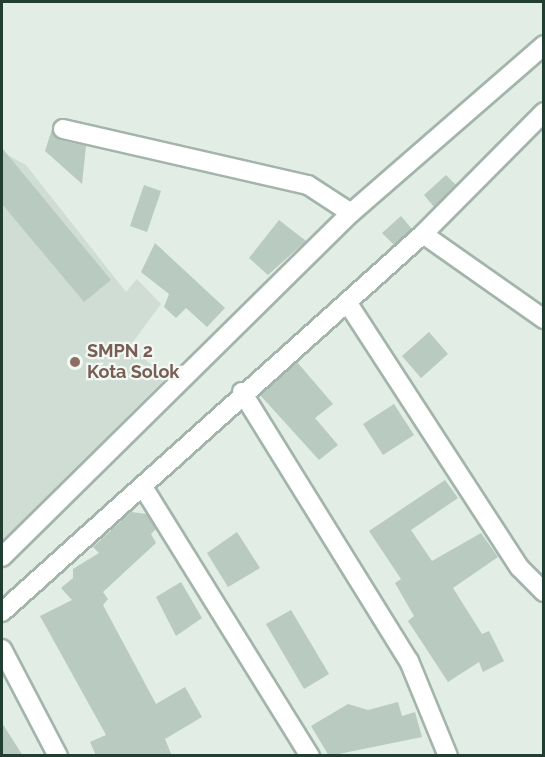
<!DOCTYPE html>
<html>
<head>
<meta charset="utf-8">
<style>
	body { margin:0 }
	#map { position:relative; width:545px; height:757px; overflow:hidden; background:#e1ede5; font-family:Raleway,sans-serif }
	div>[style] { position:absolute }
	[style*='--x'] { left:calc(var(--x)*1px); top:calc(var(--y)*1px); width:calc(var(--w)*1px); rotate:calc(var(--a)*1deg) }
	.built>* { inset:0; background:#cfddd4 }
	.building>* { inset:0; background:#b9cac1 }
	.roads { filter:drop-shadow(2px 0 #a3b5ab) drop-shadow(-2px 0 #a3b5ab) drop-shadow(0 2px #a3b5ab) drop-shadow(0 -2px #a3b5ab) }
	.minor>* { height:18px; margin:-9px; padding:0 9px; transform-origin:9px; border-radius:9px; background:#fff }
	.dots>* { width:16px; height:16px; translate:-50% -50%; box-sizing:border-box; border:3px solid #f2f9f4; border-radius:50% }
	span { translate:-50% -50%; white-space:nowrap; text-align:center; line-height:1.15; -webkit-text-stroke:4.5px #f2f9f4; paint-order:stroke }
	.education-label { font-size:18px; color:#785e54; font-weight:700 }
	.left { translate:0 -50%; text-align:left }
	.frame { position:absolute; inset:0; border:3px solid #203e31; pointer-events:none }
</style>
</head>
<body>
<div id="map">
	<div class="built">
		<div style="clip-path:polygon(2px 152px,26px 165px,126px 292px,137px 279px,161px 304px,130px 346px,166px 378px,2px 541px)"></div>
	</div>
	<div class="building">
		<div style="clip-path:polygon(52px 129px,60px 140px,86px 146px,82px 184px,45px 151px)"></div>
		<div style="clip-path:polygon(2px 148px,111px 280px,84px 302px,2px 204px)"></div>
		<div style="clip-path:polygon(446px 175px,456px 185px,434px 207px,424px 195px)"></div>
		<div style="clip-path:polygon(144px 185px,161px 191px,147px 232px,130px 226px)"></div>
		<div style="clip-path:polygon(401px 216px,412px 229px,394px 245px,382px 233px)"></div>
		<div style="clip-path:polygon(279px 220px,306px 241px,268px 275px,249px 258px)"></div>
		<div style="clip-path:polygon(155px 243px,225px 308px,207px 327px,186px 308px,176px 318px,164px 307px,169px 294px,141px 272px)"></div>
		<div style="clip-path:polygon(429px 332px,448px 354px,421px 378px,402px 356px)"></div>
		<div style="clip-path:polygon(297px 362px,333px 404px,315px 418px,338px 445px,319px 460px,260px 395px)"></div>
		<div style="clip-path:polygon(394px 404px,414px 435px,383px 455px,363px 424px)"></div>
		<div style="clip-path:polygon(445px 480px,458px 498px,411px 530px,432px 561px,481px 533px,498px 557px,453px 588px,482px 634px,489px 631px,504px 661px,483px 672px,479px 662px,448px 682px,408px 621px,414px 616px,395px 583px,401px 579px,369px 531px)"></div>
		<div style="clip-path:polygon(131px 512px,147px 514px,156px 529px,151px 534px,156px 543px,103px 592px,108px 599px,103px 605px,156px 704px,185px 687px,202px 717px,165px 739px,172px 756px,96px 756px,90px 742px,106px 735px,40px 616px,72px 600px,61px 588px,73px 578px,73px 569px,99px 553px,93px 547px)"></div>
		<div style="clip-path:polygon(237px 532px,260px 568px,228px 587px,207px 553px)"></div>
		<div style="clip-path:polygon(181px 582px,202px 618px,176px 636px,156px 597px)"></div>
		<div style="clip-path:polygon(291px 610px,329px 674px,304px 689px,266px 624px)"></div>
		<div style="clip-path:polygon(398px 702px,402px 716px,415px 712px,422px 737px,329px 756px,311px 726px,348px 704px,368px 710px)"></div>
		<div style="clip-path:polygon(2px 723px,23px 756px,2px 756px)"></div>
	</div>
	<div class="roads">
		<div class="minor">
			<div style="--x:63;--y:129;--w:251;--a:12.9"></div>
			<div style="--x:308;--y:185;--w:51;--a:33.1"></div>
			<div style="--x:423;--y:234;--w:148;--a:35.1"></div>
			<div style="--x:347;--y:302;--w:317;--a:57"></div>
			<div style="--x:520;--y:568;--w:34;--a:45"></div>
			<div style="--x:242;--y:392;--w:317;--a:58.2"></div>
			<div style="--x:409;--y:661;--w:103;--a:67.7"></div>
			<div style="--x:143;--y:487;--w:317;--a:58.2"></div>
			<div style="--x:2;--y:557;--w:490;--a:-44.6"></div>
			<div style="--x:351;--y:213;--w:256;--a:-41"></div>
			<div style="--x:2;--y:612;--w:566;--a:-41.92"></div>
			<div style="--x:423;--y:234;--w:172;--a:-45.2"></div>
			<div style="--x:2;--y:649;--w:121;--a:62.4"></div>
		</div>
	</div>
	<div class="dots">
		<div style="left:75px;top:362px;background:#8d6e63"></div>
	</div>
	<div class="education-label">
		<span class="left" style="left:87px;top:362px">SMPN 2<br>Kota Solok</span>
	</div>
	<div class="frame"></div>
</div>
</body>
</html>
